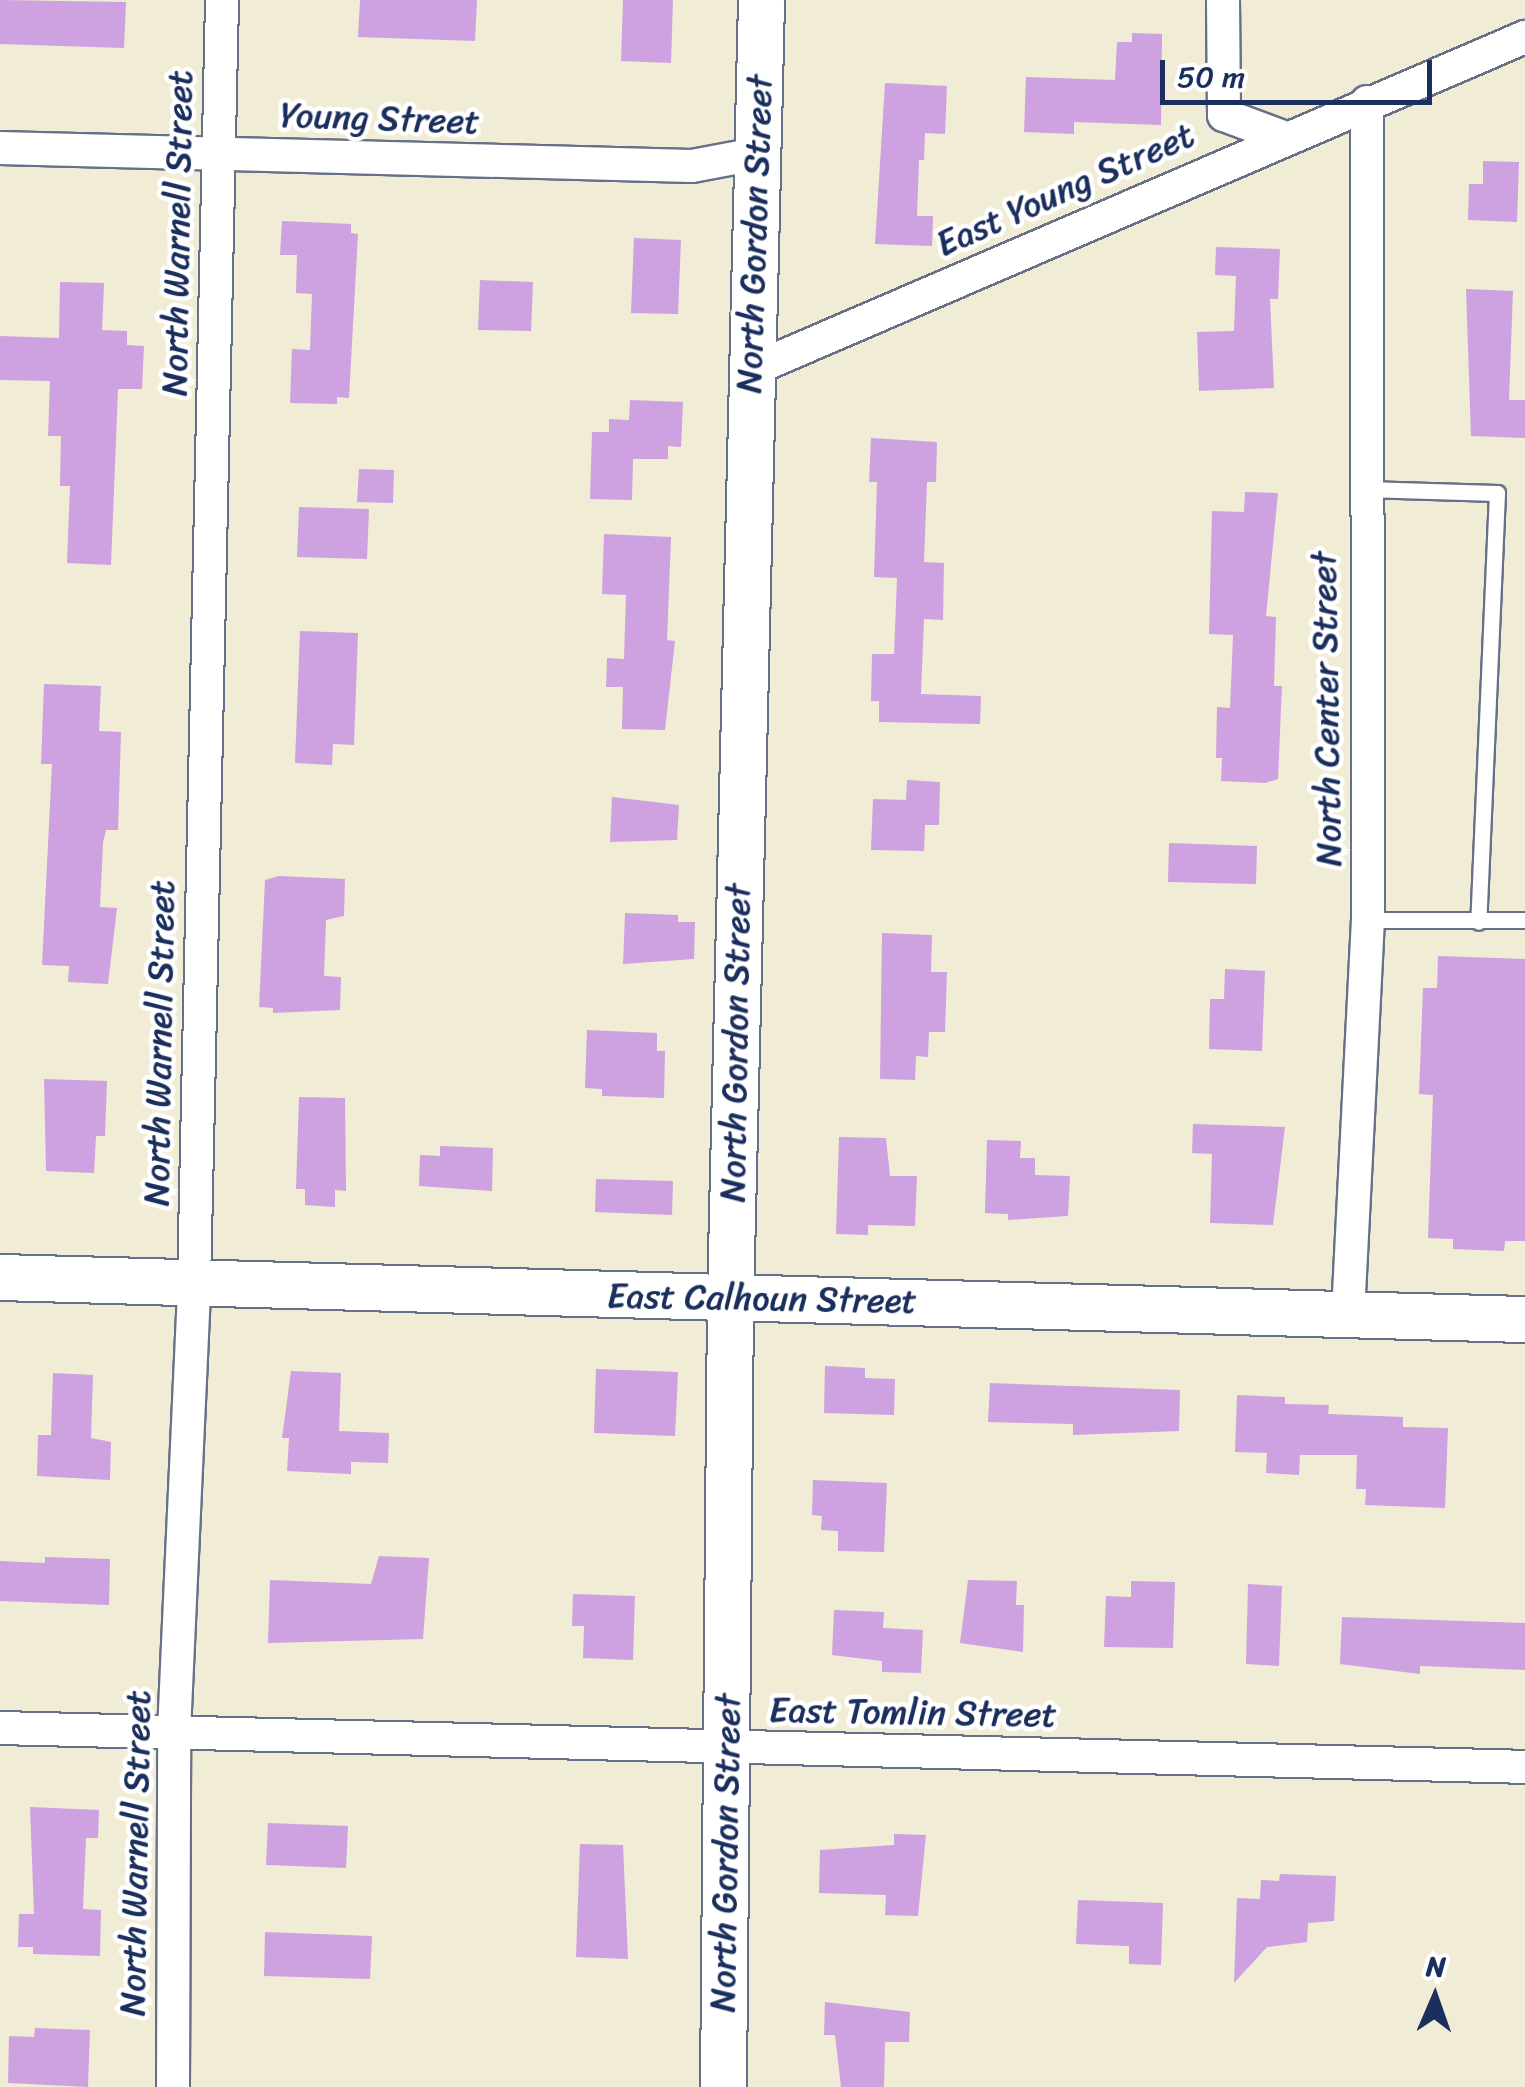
<!DOCTYPE html>
<html>
<head>
<meta charset="utf-8">
<style>
	body { margin:0 }
	#map { position:relative; width:1525px; height:2087px; overflow:hidden; background:#f0ecd5; font-family:Sriracha,sans-serif }
	div>[style] { position:absolute }
	[style*='--x'] { left:calc(var(--x)*1px); top:calc(var(--y)*1px); width:calc(var(--w)*1px); rotate:calc(var(--a)*1deg) }
	.building>* { inset:0; background:#cea1e0 }
	.roads { filter:drop-shadow(2px 0 #667188) drop-shadow(-2px 0 #667188) drop-shadow(0 2px #667188) drop-shadow(0 -2px #667188) }
	.lane>* { height:15px; margin:-7.5px; padding:0 7.5px; transform-origin:7.5px; border-radius:7.5px; background:#fff }
	.street>* { height:32px; margin:-16px; padding:0 16px; transform-origin:16px; border-radius:16px; background:#fff }
	.secondary>* { height:45px; margin:-22.5px; padding:0 22.5px; transform-origin:22.5px; border-radius:22.5px; background:#fff }
	span { translate:-50% -50%; white-space:nowrap; text-align:center; line-height:1.15; -webkit-text-stroke:9px #fff; paint-order:stroke }
	.street-label { font-size:35px; color:#1b2f5e }
	.north { position:absolute; left:1385px; top:1947px; width:100px; height:100px; -webkit-text-stroke:8px #fff; paint-order:stroke; rotate:2deg; font-size:28px; font-weight:700; line-height:40px; text-align:center; color:#1b2f5e }
	.north::after { content:''; display:block; margin:auto; width:35px; height:45px; background:#1b2f5e; clip-path:polygon(50% 0,100% 100%,50% 72%,0 100%) }
	.scale { position:absolute; left:1160px; top:60px; width:272px; height:45px; box-sizing:border-box; border:5px solid #1b2f5e; border-top:0; padding-left:12px; font-size:30px; line-height:35px; white-space:nowrap; color:#1b2f5e; -webkit-text-stroke:8px #fff; paint-order:stroke }
</style>
</head>
<body>
<div id="map">
	<div class="building">
		<div style="clip-path:polygon(0 0,126px 2px,124px 48px,0 44px)"></div>
		<div style="clip-path:polygon(360px 0,477px 0,475px 41px,358px 37px)"></div>
		<div style="clip-path:polygon(623px 0,673px 0,671px 63px,621px 61px)"></div>
		<div style="clip-path:polygon(1132px 33px,1162px 34px,1161px 125px,1074px 122px,1074px 134px,1024px 132px,1026px 77px,1115px 80px,1117px 42px,1132px 42px)"></div>
		<div style="clip-path:polygon(885px 83px,947px 86px,945px 134px,925px 133px,924px 160px,919px 160px,917px 216px,933px 216px,932px 246px,875px 244px)"></div>
		<div style="clip-path:polygon(1483px 161px,1519px 162px,1517px 222px,1468px 220px,1469px 184px,1483px 184px)"></div>
		<div style="clip-path:polygon(282px 221px,351px 224px,351px 233px,358px 234px,349px 398px,337px 397px,337px 404px,290px 403px,292px 349px,310px 350px,312px 294px,296px 293px,297px 255px,280px 255px)"></div>
		<div style="clip-path:polygon(634px 238px,681px 240px,678px 314px,631px 313px)"></div>
		<div style="clip-path:polygon(1216px 247px,1280px 249px,1278px 299px,1270px 299px,1274px 388px,1199px 391px,1197px 332px,1234px 331px,1236px 276px,1215px 275px)"></div>
		<div style="clip-path:polygon(480px 280px,533px 282px,531px 331px,478px 330px)"></div>
		<div style="clip-path:polygon(60px 282px,104px 283px,102px 330px,127px 331px,127px 345px,144px 346px,142px 389px,118px 389px,111px 565px,67px 563px,70px 486px,60px 486px,61px 436px,48px 436px,50px 381px,0 380px,0 336px,59px 338px)"></div>
		<div style="clip-path:polygon(1466px 289px,1513px 291px,1509px 400px,1525px 400px,1525px 438px,1471px 436px)"></div>
		<div style="clip-path:polygon(630px 400px,683px 402px,681px 447px,668px 446px,668px 459px,633px 459px,632px 500px,590px 499px,592px 432px,609px 432px,609px 419px,629px 420px)"></div>
		<div style="clip-path:polygon(871px 438px,937px 442px,936px 482px,927px 482px,924px 562px,944px 563px,943px 620px,924px 619px,921px 694px,981px 696px,980px 724px,879px 722px,879px 701px,871px 701px,872px 654px,894px 654px,897px 578px,874px 577px,877px 482px,869px 482px)"></div>
		<div style="clip-path:polygon(359px 469px,394px 470px,393px 503px,357px 502px)"></div>
		<div style="clip-path:polygon(1245px 492px,1278px 493px,1266px 616px,1276px 617px,1274px 686px,1282px 686px,1278px 779px,1265px 783px,1221px 781px,1222px 758px,1216px 758px,1217px 707px,1230px 708px,1233px 635px,1209px 634px,1212px 511px,1244px 512px)"></div>
		<div style="clip-path:polygon(299px 507px,369px 509px,367px 559px,297px 557px)"></div>
		<div style="clip-path:polygon(604px 534px,671px 537px,667px 640px,675px 641px,665px 730px,622px 729px,623px 687px,606px 687px,607px 658px,624px 659px,626px 595px,602px 594px)"></div>
		<div style="clip-path:polygon(300px 631px,358px 633px,354px 745px,333px 744px,332px 765px,295px 763px)"></div>
		<div style="clip-path:polygon(44px 684px,101px 686px,99px 731px,121px 732px,118px 830px,106px 830px,103px 843px,100px 907px,117px 908px,108px 984px,68px 982px,69px 966px,42px 965px,52px 764px,41px 764px)"></div>
		<div style="clip-path:polygon(907px 780px,940px 782px,939px 825px,925px 825px,924px 851px,871px 850px,873px 799px,906px 800px)"></div>
		<div style="clip-path:polygon(612px 797px,679px 805px,677px 840px,610px 842px)"></div>
		<div style="clip-path:polygon(1169px 843px,1257px 846px,1256px 884px,1168px 882px)"></div>
		<div style="clip-path:polygon(279px 876px,345px 879px,344px 916px,326px 920px,324px 976px,341px 977px,340px 1010px,273px 1013px,273px 1008px,259px 1007px,265px 880px)"></div>
		<div style="clip-path:polygon(625px 913px,678px 915px,678px 922px,695px 922px,694px 959px,623px 964px)"></div>
		<div style="clip-path:polygon(882px 933px,932px 935px,931px 972px,947px 972px,945px 1032px,929px 1032px,928px 1057px,916px 1056px,915px 1080px,880px 1079px)"></div>
		<div style="clip-path:polygon(1438px 956px,1525px 959px,1525px 1241px,1505px 1241px,1504px 1251px,1453px 1249px,1453px 1239px,1428px 1238px,1433px 1095px,1419px 1094px,1423px 988px,1437px 988px)"></div>
		<div style="clip-path:polygon(1225px 969px,1265px 971px,1262px 1051px,1209px 1049px,1210px 999px,1224px 999px)"></div>
		<div style="clip-path:polygon(587px 1030px,657px 1033px,657px 1051px,665px 1051px,664px 1098px,602px 1096px,602px 1089px,585px 1088px)"></div>
		<div style="clip-path:polygon(44px 1079px,107px 1081px,105px 1136px,96px 1136px,94px 1173px,46px 1171px)"></div>
		<div style="clip-path:polygon(299px 1097px,345px 1098px,346px 1191px,335px 1190px,335px 1207px,305px 1205px,305px 1189px,296px 1189px)"></div>
		<div style="clip-path:polygon(1193px 1124px,1285px 1127px,1273px 1225px,1210px 1223px,1212px 1154px,1192px 1153px)"></div>
		<div style="clip-path:polygon(839px 1137px,886px 1138px,890px 1176px,917px 1176px,915px 1226px,868px 1225px,868px 1235px,836px 1234px)"></div>
		<div style="clip-path:polygon(987px 1140px,1021px 1141px,1020px 1158px,1035px 1158px,1035px 1175px,1070px 1176px,1068px 1216px,1008px 1220px,1008px 1214px,985px 1213px)"></div>
		<div style="clip-path:polygon(440px 1146px,493px 1148px,492px 1191px,419px 1186px,420px 1155px,440px 1156px)"></div>
		<div style="clip-path:polygon(596px 1179px,673px 1181px,672px 1215px,595px 1212px)"></div>
		<div style="clip-path:polygon(825px 1366px,865px 1368px,865px 1378px,895px 1379px,894px 1415px,824px 1413px)"></div>
		<div style="clip-path:polygon(596px 1369px,678px 1372px,675px 1436px,594px 1433px)"></div>
		<div style="clip-path:polygon(291px 1371px,341px 1373px,339px 1431px,389px 1433px,388px 1463px,351px 1462px,351px 1474px,287px 1471px,289px 1438px,282px 1438px)"></div>
		<div style="clip-path:polygon(53px 1373px,93px 1375px,91px 1438px,111px 1442px,110px 1480px,37px 1476px,38px 1435px,51px 1435px)"></div>
		<div style="clip-path:polygon(990px 1383px,1180px 1390px,1179px 1431px,1073px 1435px,1073px 1424px,988px 1422px)"></div>
		<div style="clip-path:polygon(1237px 1395px,1285px 1397px,1285px 1404px,1329px 1405px,1328px 1414px,1403px 1417px,1403px 1427px,1448px 1428px,1445px 1508px,1365px 1505px,1366px 1489px,1356px 1489px,1357px 1455px,1300px 1455px,1299px 1475px,1266px 1473px,1267px 1453px,1235px 1452px)"></div>
		<div style="clip-path:polygon(813px 1480px,887px 1483px,884px 1552px,838px 1551px,838px 1531px,821px 1530px,822px 1516px,812px 1515px)"></div>
		<div style="clip-path:polygon(379px 1556px,429px 1558px,423px 1639px,268px 1643px,270px 1580px,371px 1584px)"></div>
		<div style="clip-path:polygon(45px 1557px,110px 1559px,109px 1605px,0 1601px,0 1561px,45px 1563px)"></div>
		<div style="clip-path:polygon(968px 1580px,1017px 1581px,1016px 1605px,1024px 1605px,1023px 1652px,960px 1643px)"></div>
		<div style="clip-path:polygon(1131px 1581px,1175px 1582px,1173px 1648px,1104px 1647px,1106px 1596px,1131px 1597px)"></div>
		<div style="clip-path:polygon(1248px 1584px,1282px 1586px,1279px 1666px,1246px 1664px)"></div>
		<div style="clip-path:polygon(573px 1594px,635px 1596px,633px 1660px,583px 1658px,584px 1626px,572px 1626px)"></div>
		<div style="clip-path:polygon(834px 1610px,884px 1612px,883px 1628px,923px 1630px,921px 1673px,882px 1672px,882px 1661px,832px 1655px)"></div>
		<div style="clip-path:polygon(1342px 1617px,1525px 1623px,1525px 1670px,1420px 1666px,1420px 1674px,1340px 1664px)"></div>
		<div style="clip-path:polygon(30px 1807px,99px 1810px,98px 1838px,86px 1838px,83px 1909px,101px 1910px,100px 1956px,33px 1954px,33px 1947px,18px 1947px,19px 1914px,34px 1914px)"></div>
		<div style="clip-path:polygon(268px 1823px,348px 1826px,346px 1868px,266px 1865px)"></div>
		<div style="clip-path:polygon(894px 1834px,926px 1835px,918px 1916px,885px 1915px,886px 1895px,819px 1893px,820px 1850px,894px 1845px)"></div>
		<div style="clip-path:polygon(580px 1844px,623px 1845px,628px 1959px,576px 1957px)"></div>
		<div style="clip-path:polygon(1280px 1874px,1336px 1876px,1334px 1921px,1308px 1923px,1307px 1942px,1267px 1947px,1234px 1983px,1237px 1898px,1260px 1899px,1261px 1880px,1279px 1881px)"></div>
		<div style="clip-path:polygon(1078px 1900px,1163px 1903px,1161px 1965px,1129px 1964px,1129px 1946px,1076px 1944px)"></div>
		<div style="clip-path:polygon(265px 1932px,372px 1936px,370px 1979px,264px 1976px)"></div>
		<div style="clip-path:polygon(825px 2002px,910px 2012px,909px 2042px,885px 2042px,884px 2087px,841px 2087px,835px 2035px,824px 2035px)"></div>
		<div style="clip-path:polygon(35px 2028px,90px 2030px,88px 2087px,8px 2083px,9px 2036px,34px 2037px)"></div>
	</div>
	<div class="roads">
		<div class="lane">
			<div style="--x:1364;--y:489;--w:133;--a:1.7"></div>
			<div style="--x:1497;--y:493;--w:429;--a:92.5"></div>
			<div style="--x:1368;--y:920;--w:157;--a:0"></div>
		</div>
		<div class="street">
			<div style="--x:1223;--y:0;--w:115;--a:89.5"></div>
			<div style="--x:1224;--y:115;--w:63;--a:20.4"></div>
			<div style="--x:0;--y:148;--w:692;--a:1.49"></div>
			<div style="--x:692;--y:166;--w:65;--a:-10.6"></div>
			<div style="--x:749;--y:371;--w:845;--a:-23.29"></div>
			<div style="--x:1348;--y:1314;--w:395;--a:-87.1"></div>
			<div style="--x:1368;--y:920;--w:818;--a:-90.07"></div>
			<div style="--x:0;--y:1728;--w:1525;--a:1.46"></div>
			<div style="--x:173;--y:2087;--w:355;--a:-89.8"></div>
			<div style="--x:174;--y:1732;--w:448;--a:-87.4"></div>
			<div style="--x:194;--y:1284;--w:1284;--a:-88.75"></div>
		</div>
		<div class="secondary">
			<div style="--x:0;--y:1277;--w:1526;--a:1.58"></div>
			<div style="--x:723;--y:2087;--w:790;--a:-89.49"></div>
			<div style="--x:730;--y:1297;--w:1297;--a:-88.63"></div>
		</div>
	</div>
	<div class="street-label">
		<span style="left:380px;top:118px;rotate:2deg">Young Street</span>
		<span style="left:1065px;top:189px;rotate:-24deg">East Young Street</span>
		<span style="left:177px;top:233px;rotate:-89deg">North Warnell Street</span>
		<span style="left:754px;top:234px;rotate:-88deg">North Gordon Street</span>
		<span style="left:1326px;top:709px;rotate:-91deg">North Center Street</span>
		<span style="left:159px;top:1043px;rotate:-89deg">North Warnell Street</span>
		<span style="left:735px;top:1043px;rotate:-89deg">North Gordon Street</span>
		<span style="left:762px;top:1298px;rotate:1deg">East Calhoun Street</span>
		<span style="left:913px;top:1712px;rotate:1deg">East Tomlin Street</span>
		<span style="left:135px;top:1853px;rotate:-89deg">North Warnell Street</span>
		<span style="left:725px;top:1853px;rotate:-89deg">North Gordon Street</span>
	</div>
	<div class="north">N</div>
	<div class="scale">50 m</div>
</div>
</body>
</html>
